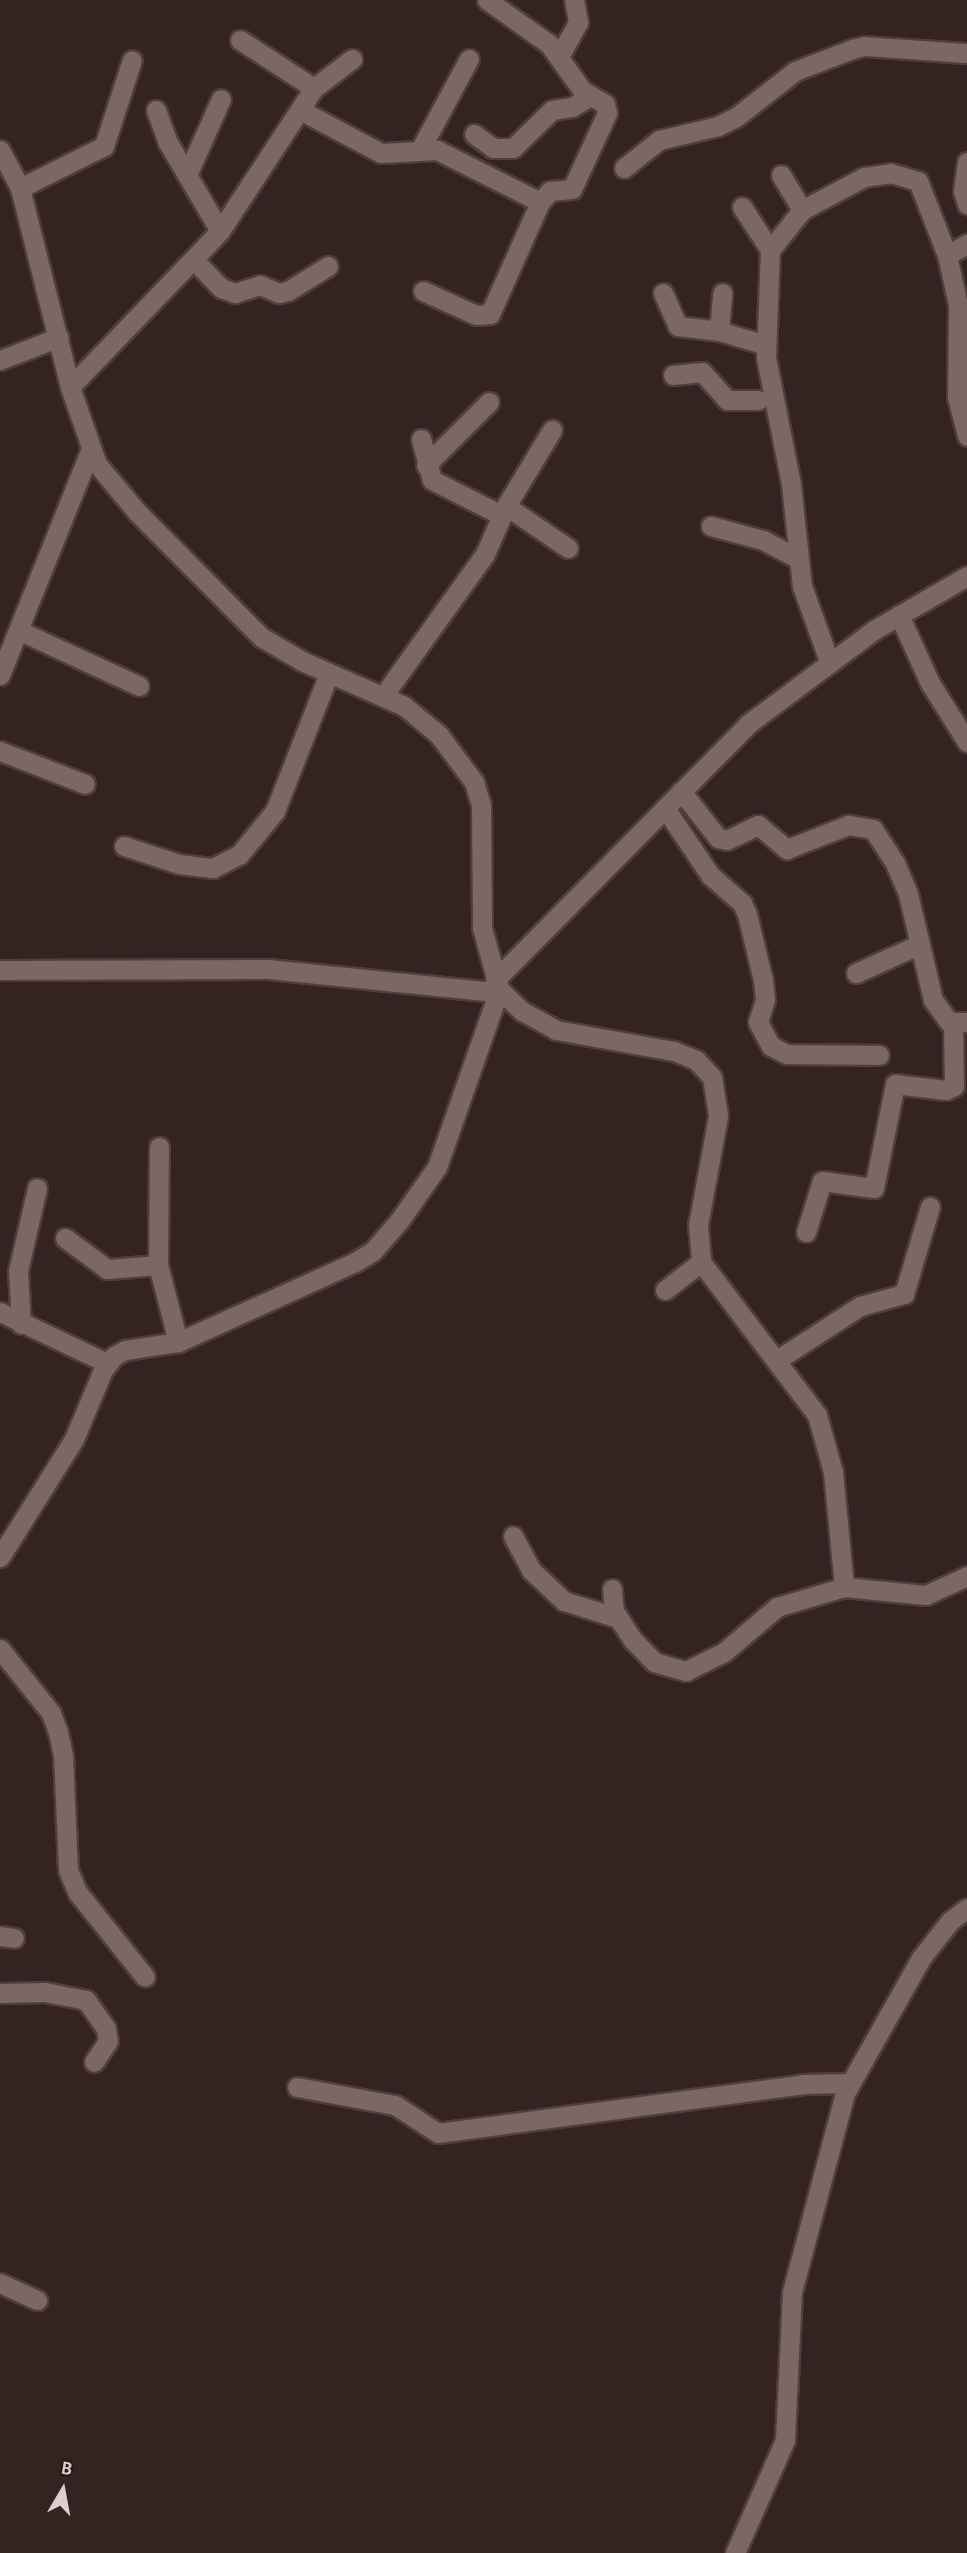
<!DOCTYPE html>
<html>
<head>
<meta charset="utf-8">
<style>
	body { margin:0 }
	#map { position:relative; width:967px; height:2553px; overflow:hidden; background:#342320; font-family:"Alegreya Sans",sans-serif }
	div>[style] { position:absolute }
	[style*='--x'] { left:calc(var(--x)*1px); top:calc(var(--y)*1px); width:calc(var(--w)*1px); rotate:calc(var(--a)*1deg) }
	.roads { filter:drop-shadow(2px 0 #4d3f3d) drop-shadow(-2px 0 #4d3f3d) drop-shadow(0 2px #4d3f3d) drop-shadow(0 -2px #4d3f3d) }
	.minor>* { height:19px; margin:-9.5px; padding:0 9.5px; transform-origin:9.5px; border-radius:9.5px; background:#7c6764 }
	span { translate:-50% -50%; white-space:nowrap; text-align:center; line-height:1.15; -webkit-text-stroke:5px #2a1917; paint-order:stroke }
	.north { position:absolute; left:28px; top:2455px; width:70px; height:70px; -webkit-text-stroke:5px #2a1917; paint-order:stroke; rotate:10deg; font-size:19px; font-weight:700; line-height:28px; text-align:center; color:#dbcfcd }
	.north::after { content:''; display:block; margin:auto; width:24px; height:32px; background:#dbcfcd; clip-path:polygon(50% 0,100% 100%,50% 72%,0 100%) }
</style>
</head>
<body>
<div id="map">
	<div class="roads">
		<div class="minor">
			<div style="--x:240;--y:40;--w:88;--a:33"></div>
			<div style="--x:560;--y:55;--w:38;--a:-61"></div>
			<div style="--x:578;--y:22;--w:22;--a:-100"></div>
			<div style="--x:156;--y:110;--w:33;--a:70"></div>
			<div style="--x:167;--y:141;--w:104;--a:59.5"></div>
			<div style="--x:302;--y:111;--w:89;--a:28"></div>
			<div style="--x:381;--y:153;--w:56;--a:-3.1"></div>
			<div style="--x:437;--y:150;--w:115;--a:26.8"></div>
			<div style="--x:474;--y:134;--w:24;--a:36"></div>
			<div style="--x:493;--y:148;--w:20;--a:0"></div>
			<div style="--x:513;--y:148;--w:54;--a:-44.3"></div>
			<div style="--x:552;--y:110;--w:20;--a:-9"></div>
			<div style="--x:572;--y:107;--w:21;--a:-31"></div>
			<div style="--x:421;--y:148;--w:101;--a:-61.7"></div>
			<div style="--x:0;--y:150;--w:43;--a:62.2"></div>
			<div style="--x:20;--y:188;--w:205;--a:75.9"></div>
			<div style="--x:70;--y:387;--w:82;--a:70.7"></div>
			<div style="--x:97;--y:464;--w:64;--a:50.1"></div>
			<div style="--x:138;--y:513;--w:175;--a:45.2"></div>
			<div style="--x:261;--y:637;--w:48;--a:30.3"></div>
			<div style="--x:302;--y:661;--w:111;--a:23.8"></div>
			<div style="--x:404;--y:706;--w:45;--a:39.6"></div>
			<div style="--x:439;--y:735;--w:59;--a:53.3"></div>
			<div style="--x:474;--y:782;--w:24;--a:73"></div>
			<div style="--x:481;--y:805;--w:123;--a:89.5"></div>
			<div style="--x:482;--y:928;--w:63;--a:74.4"></div>
			<div style="--x:499;--y:989;--w:32;--a:44"></div>
			<div style="--x:522;--y:1011;--w:39;--a:29"></div>
			<div style="--x:556;--y:1030;--w:120;--a:10.1"></div>
			<div style="--x:674;--y:1051;--w:24;--a:22"></div>
			<div style="--x:696;--y:1060;--w:23;--a:47"></div>
			<div style="--x:712;--y:1077;--w:39;--a:81"></div>
			<div style="--x:718;--y:1116;--w:111;--a:100.4"></div>
			<div style="--x:698;--y:1225;--w:37;--a:85"></div>
			<div style="--x:701;--y:1262;--w:192;--a:52.8"></div>
			<div style="--x:817;--y:1415;--w:59;--a:74.3"></div>
			<div style="--x:833;--y:1472;--w:116;--a:84.5"></div>
			<div style="--x:967;--y:162;--w:29;--a:98"></div>
			<div style="--x:963;--y:191;--w:14;--a:73"></div>
			<div style="--x:624;--y:168;--w:45;--a:-38.7"></div>
			<div style="--x:659;--y:140;--w:61;--a:-13.3"></div>
			<div style="--x:718;--y:126;--w:20;--a:-27"></div>
			<div style="--x:736;--y:117;--w:75;--a:-37.9"></div>
			<div style="--x:795;--y:71;--w:61;--a:-21.1"></div>
			<div style="--x:852;--y:49;--w:12;--a:-14"></div>
			<div style="--x:864;--y:46;--w:103;--a:3.9"></div>
			<div style="--x:187;--y:175;--w:83;--a:-65.9"></div>
			<div style="--x:781;--y:175;--w:41;--a:59"></div>
			<div style="--x:20;--y:188;--w:94;--a:-26.6"></div>
			<div style="--x:104;--y:146;--w:90;--a:-72"></div>
			<div style="--x:742;--y:207;--w:51;--a:56.9"></div>
			<div style="--x:947;--y:255;--w:23;--a:-29"></div>
			<div style="--x:194;--y:260;--w:39;--a:46"></div>
			<div style="--x:221;--y:288;--w:15;--a:20"></div>
			<div style="--x:235;--y:293;--w:26;--a:-18"></div>
			<div style="--x:260;--y:285;--w:21;--a:23"></div>
			<div style="--x:279;--y:293;--w:9;--a:-13"></div>
			<div style="--x:288;--y:291;--w:47;--a:-32"></div>
			<div style="--x:423;--y:291;--w:58;--a:24.4"></div>
			<div style="--x:476;--y:315;--w:14;--a:-4"></div>
			<div style="--x:490;--y:314;--w:123;--a:-65.9"></div>
			<div style="--x:540;--y:202;--w:15;--a:-48"></div>
			<div style="--x:550;--y:191;--w:22;--a:-5"></div>
			<div style="--x:572;--y:189;--w:84;--a:-65.3"></div>
			<div style="--x:607;--y:113;--w:9;--a:-103"></div>
			<div style="--x:605;--y:104;--w:27;--a:-149"></div>
			<div style="--x:582;--y:90;--w:57;--a:-125.7"></div>
			<div style="--x:549;--y:44;--w:76;--a:-144.6"></div>
			<div style="--x:663;--y:293;--w:36;--a:66"></div>
			<div style="--x:678;--y:326;--w:41;--a:7"></div>
			<div style="--x:719;--y:331;--w:49;--a:16.6"></div>
			<div style="--x:719;--y:331;--w:38;--a:-85"></div>
			<div style="--x:0;--y:360;--w:63;--a:-21.3"></div>
			<div style="--x:673;--y:375;--w:29;--a:-6"></div>
			<div style="--x:702;--y:372;--w:38;--a:48"></div>
			<div style="--x:727;--y:400;--w:31;--a:0"></div>
			<div style="--x:70;--y:387;--w:216;--a:-46.1"></div>
			<div style="--x:220;--y:231;--w:171;--a:-56.7"></div>
			<div style="--x:314;--y:88;--w:48;--a:-37.3"></div>
			<div style="--x:421;--y:439;--w:42;--a:75"></div>
			<div style="--x:432;--y:480;--w:77;--a:26.9"></div>
			<div style="--x:426;--y:465;--w:89;--a:-45"></div>
			<div style="--x:506;--y:506;--w:75;--a:34.1"></div>
			<div style="--x:711;--y:526;--w:54;--a:15.1"></div>
			<div style="--x:763;--y:540;--w:38;--a:28"></div>
			<div style="--x:899;--y:615;--w:75;--a:65.5"></div>
			<div style="--x:930;--y:683;--w:70;--a:57.9"></div>
			<div style="--x:20;--y:631;--w:131;--a:24.8"></div>
			<div style="--x:829;--y:661;--w:80;--a:-109.8"></div>
			<div style="--x:802;--y:586;--w:103;--a:-96.2"></div>
			<div style="--x:791;--y:484;--w:128;--a:-101.2"></div>
			<div style="--x:766;--y:358;--w:108;--a:-87.9"></div>
			<div style="--x:770;--y:250;--w:51;--a:-51.3"></div>
			<div style="--x:802;--y:210;--w:70;--a:-28"></div>
			<div style="--x:864;--y:177;--w:27;--a:-8"></div>
			<div style="--x:891;--y:173;--w:28;--a:17"></div>
			<div style="--x:918;--y:181;--w:79;--a:68.6"></div>
			<div style="--x:947;--y:255;--w:51;--a:77.6"></div>
			<div style="--x:958;--y:305;--w:92;--a:90.6"></div>
			<div style="--x:957;--y:397;--w:40;--a:75.6"></div>
			<div style="--x:0;--y:675;--w:241;--a:-68.1"></div>
			<div style="--x:383;--y:696;--w:175;--a:-54.3"></div>
			<div style="--x:485;--y:554;--w:52;--a:-66.4"></div>
			<div style="--x:506;--y:506;--w:89;--a:-58.8"></div>
			<div style="--x:0;--y:751;--w:91;--a:21.2"></div>
			<div style="--x:681;--y:791;--w:60;--a:51.8"></div>
			<div style="--x:718;--y:838;--w:9;--a:13"></div>
			<div style="--x:727;--y:840;--w:34;--a:-26"></div>
			<div style="--x:758;--y:825;--w:38;--a:40"></div>
			<div style="--x:787;--y:849;--w:66;--a:-21.5"></div>
			<div style="--x:848;--y:825;--w:25;--a:9"></div>
			<div style="--x:873;--y:829;--w:40;--a:57.1"></div>
			<div style="--x:895;--y:863;--w:34;--a:67"></div>
			<div style="--x:908;--y:894;--w:109;--a:76.7"></div>
			<div style="--x:933;--y:1000;--w:27;--a:54"></div>
			<div style="--x:949;--y:1022;--w:18;--a:0"></div>
			<div style="--x:665;--y:808;--w:81;--a:56.1"></div>
			<div style="--x:710;--y:875;--w:43;--a:41.2"></div>
			<div style="--x:742;--y:903;--w:12;--a:66"></div>
			<div style="--x:747;--y:914;--w:68;--a:76.4"></div>
			<div style="--x:763;--y:980;--w:20;--a:84"></div>
			<div style="--x:765;--y:1000;--w:23;--a:108"></div>
			<div style="--x:758;--y:1022;--w:27;--a:62"></div>
			<div style="--x:771;--y:1046;--w:17;--a:28"></div>
			<div style="--x:786;--y:1054;--w:93;--a:0.6"></div>
			<div style="--x:124;--y:846;--w:58;--a:18.1"></div>
			<div style="--x:179;--y:864;--w:34;--a:7"></div>
			<div style="--x:213;--y:868;--w:29;--a:-27"></div>
			<div style="--x:239;--y:855;--w:57;--a:-50.7"></div>
			<div style="--x:275;--y:811;--w:148;--a:-68.6"></div>
			<div style="--x:0;--y:970;--w:268;--a:-0.2"></div>
			<div style="--x:268;--y:969;--w:236;--a:5.8"></div>
			<div style="--x:856;--y:973;--w:68;--a:-24.3"></div>
			<div style="--x:495;--y:980;--w:360;--a:-45.3"></div>
			<div style="--x:748;--y:724;--w:157;--a:-36.7"></div>
			<div style="--x:874;--y:630;--w:108;--a:-30.1"></div>
			<div style="--x:159;--y:1147;--w:118;--a:90.5"></div>
			<div style="--x:158;--y:1265;--w:80;--a:75.4"></div>
			<div style="--x:806;--y:1232;--w:53;--a:-72.6"></div>
			<div style="--x:822;--y:1181;--w:52;--a:7.7"></div>
			<div style="--x:874;--y:1188;--w:106;--a:-78.6"></div>
			<div style="--x:895;--y:1084;--w:51;--a:6.7"></div>
			<div style="--x:946;--y:1090;--w:9;--a:-27"></div>
			<div style="--x:954;--y:1086;--w:63;--a:-90.9"></div>
			<div style="--x:65;--y:1238;--w:52;--a:36.4"></div>
			<div style="--x:107;--y:1269;--w:51;--a:-4.5"></div>
			<div style="--x:665;--y:1290;--w:46;--a:-37.9"></div>
			<div style="--x:0;--y:1312;--w:119;--a:25.5"></div>
			<div style="--x:21;--y:1324;--w:53;--a:-93.2"></div>
			<div style="--x:18;--y:1271;--w:85;--a:-77.1"></div>
			<div style="--x:777;--y:1360;--w:99;--a:-33"></div>
			<div style="--x:860;--y:1306;--w:46;--a:-15.3"></div>
			<div style="--x:904;--y:1294;--w:91;--a:-73.4"></div>
			<div style="--x:513;--y:1536;--w:40;--a:62"></div>
			<div style="--x:532;--y:1571;--w:44;--a:43.2"></div>
			<div style="--x:564;--y:1601;--w:57;--a:17.5"></div>
			<div style="--x:0;--y:1557;--w:139;--a:-57.9"></div>
			<div style="--x:74;--y:1439;--w:75;--a:-67.2"></div>
			<div style="--x:103;--y:1370;--w:18;--a:-52"></div>
			<div style="--x:114;--y:1356;--w:13;--a:-29"></div>
			<div style="--x:125;--y:1350;--w:54;--a:-8.6"></div>
			<div style="--x:178;--y:1342;--w:194;--a:-24.3"></div>
			<div style="--x:355;--y:1262;--w:21;--a:-31"></div>
			<div style="--x:373;--y:1251;--w:40;--a:-49"></div>
			<div style="--x:399;--y:1221;--w:66;--a:-54.9"></div>
			<div style="--x:437;--y:1167;--w:184;--a:-70.7"></div>
			<div style="--x:612;--y:1589;--w:22;--a:85"></div>
			<div style="--x:614;--y:1611;--w:35;--a:57"></div>
			<div style="--x:633;--y:1640;--w:30;--a:46"></div>
			<div style="--x:654;--y:1662;--w:33;--a:16"></div>
			<div style="--x:686;--y:1671;--w:42;--a:-26.6"></div>
			<div style="--x:724;--y:1652;--w:70;--a:-40.3"></div>
			<div style="--x:777;--y:1607;--w:70;--a:-16.6"></div>
			<div style="--x:844;--y:1587;--w:82;--a:5.6"></div>
			<div style="--x:926;--y:1595;--w:45;--a:-24.9"></div>
			<div style="--x:0;--y:1649;--w:82;--a:51.4"></div>
			<div style="--x:51;--y:1713;--w:20;--a:70"></div>
			<div style="--x:58;--y:1732;--w:24;--a:78"></div>
			<div style="--x:63;--y:1755;--w:115;--a:87.5"></div>
			<div style="--x:68;--y:1870;--w:25;--a:67"></div>
			<div style="--x:78;--y:1893;--w:107;--a:51.4"></div>
			<div style="--x:0;--y:1936;--w:14;--a:8"></div>
			<div style="--x:0;--y:1993;--w:45;--a:-1.3"></div>
			<div style="--x:45;--y:1992;--w:42;--a:11"></div>
			<div style="--x:86;--y:2000;--w:35;--a:55"></div>
			<div style="--x:106;--y:2029;--w:12;--a:81"></div>
			<div style="--x:108;--y:2041;--w:25;--a:124"></div>
			<div style="--x:297;--y:2087;--w:100;--a:10.4"></div>
			<div style="--x:395;--y:2105;--w:51;--a:33.1"></div>
			<div style="--x:438;--y:2133;--w:368;--a:-7.6"></div>
			<div style="--x:803;--y:2084;--w:47;--a:-1.2"></div>
			<div style="--x:0;--y:2283;--w:41;--a:24.7"></div>
			<div style="--x:735;--y:2553;--w:124;--a:-66.1"></div>
			<div style="--x:785;--y:2440;--w:148;--a:-87.3"></div>
			<div style="--x:792;--y:2292;--w:206;--a:-75.1"></div>
			<div style="--x:845;--y:2093;--w:155;--a:-60.6"></div>
			<div style="--x:921;--y:1958;--w:47;--a:-51.9"></div>
			<div style="--x:950;--y:1921;--w:21;--a:-37"></div>
		</div>
	</div>
	<div class="north">B</div>
</div>
</body>
</html>
